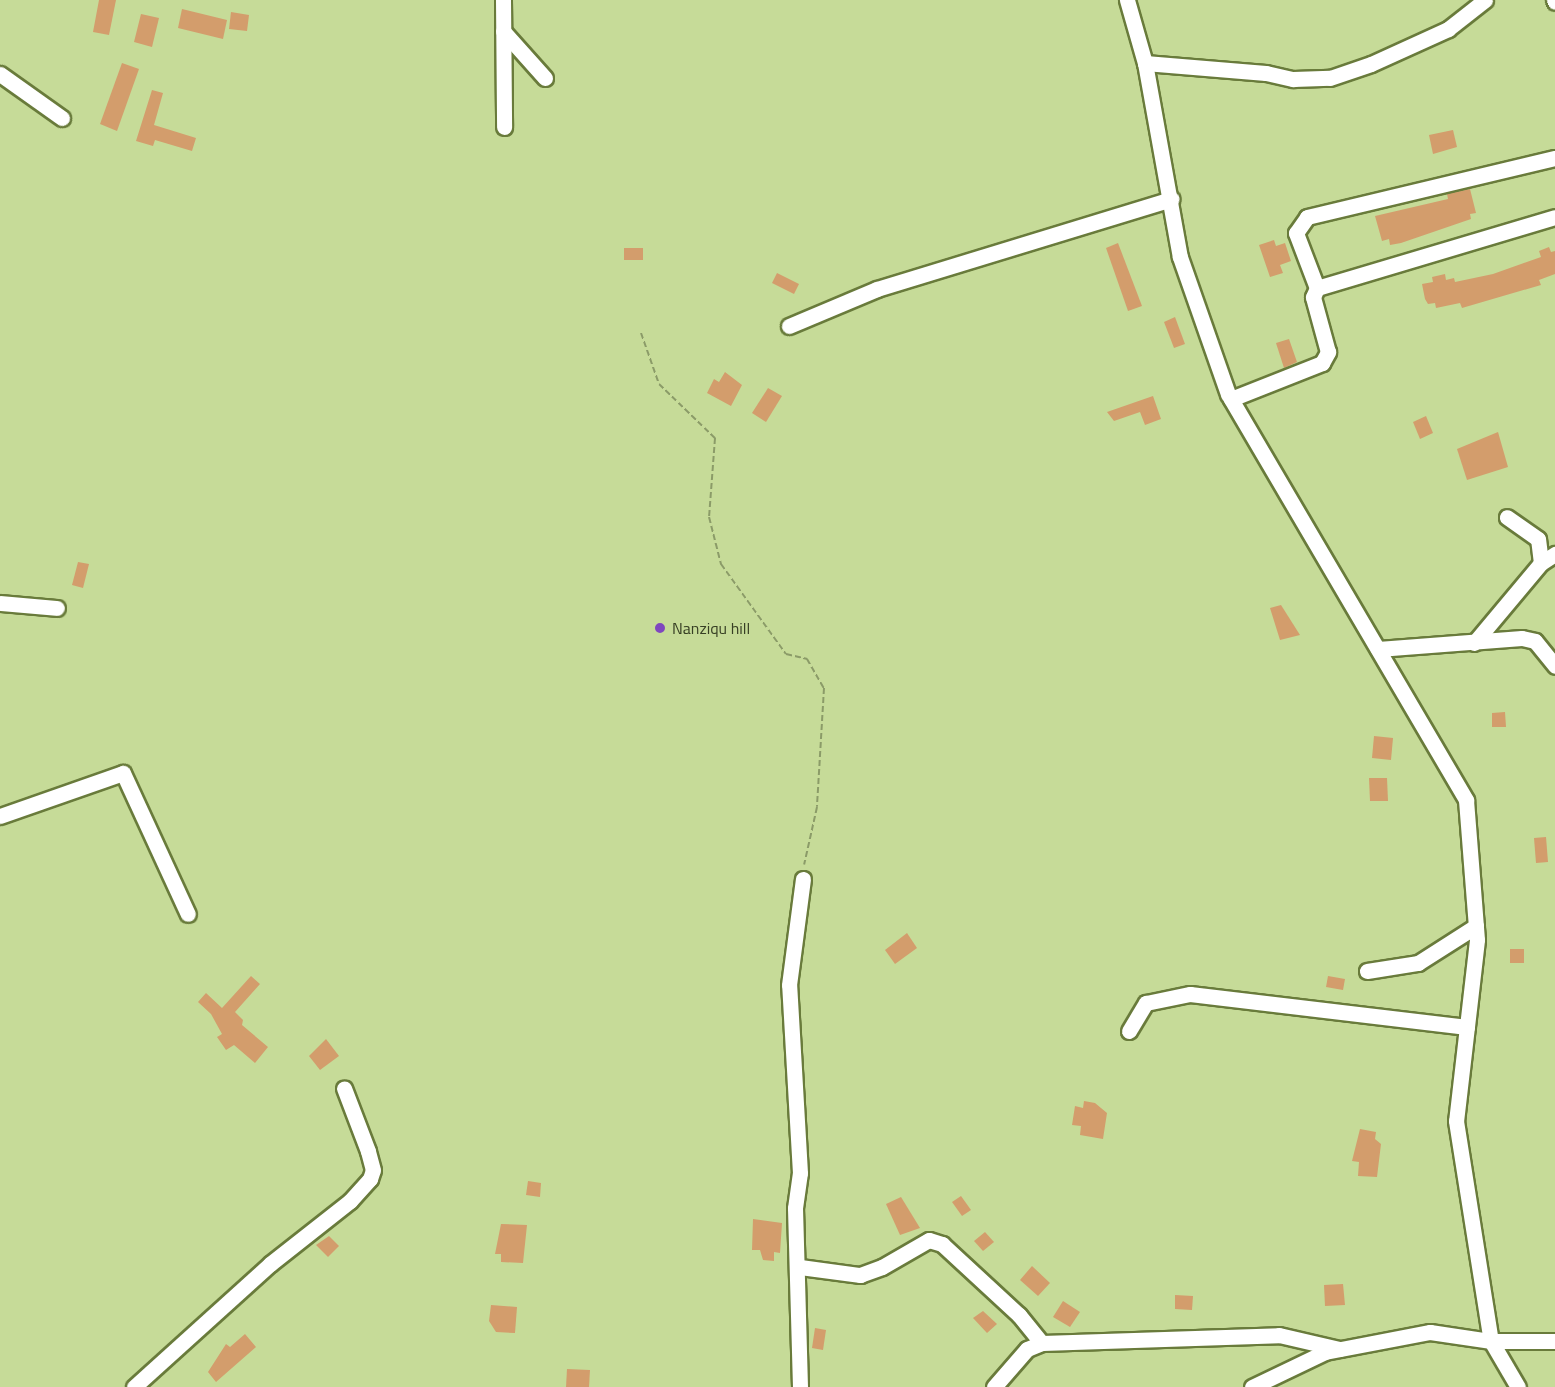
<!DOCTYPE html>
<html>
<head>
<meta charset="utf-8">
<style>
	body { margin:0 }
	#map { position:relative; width:1555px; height:1387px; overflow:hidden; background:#c6db98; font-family:"Titillium Web",sans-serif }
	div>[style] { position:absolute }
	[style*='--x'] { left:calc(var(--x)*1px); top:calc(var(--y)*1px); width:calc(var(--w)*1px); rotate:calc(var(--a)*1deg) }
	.building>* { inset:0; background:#d39d6c }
	.path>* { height:2px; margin-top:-1px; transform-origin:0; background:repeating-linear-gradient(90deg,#8b9b68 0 6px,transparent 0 9px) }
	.roads { filter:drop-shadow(2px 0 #697b3b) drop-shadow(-2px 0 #697b3b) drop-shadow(0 2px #697b3b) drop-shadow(0 -2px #697b3b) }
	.minor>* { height:15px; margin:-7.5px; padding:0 7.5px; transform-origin:7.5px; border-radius:7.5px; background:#fff }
	.dots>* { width:16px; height:16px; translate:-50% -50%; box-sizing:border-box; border:3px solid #c6db98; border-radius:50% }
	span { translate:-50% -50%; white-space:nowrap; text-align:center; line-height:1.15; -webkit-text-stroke:5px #c6db98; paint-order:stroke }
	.poi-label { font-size:16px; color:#373f24 }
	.left { translate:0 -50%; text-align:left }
</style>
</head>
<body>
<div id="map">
	<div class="building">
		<div style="clip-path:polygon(99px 0,116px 0,109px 35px,93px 32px)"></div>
		<div style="clip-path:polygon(182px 9px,227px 20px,223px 39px,178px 28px)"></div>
		<div style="clip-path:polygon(231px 12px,249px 15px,247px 31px,229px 29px)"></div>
		<div style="clip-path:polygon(141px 14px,159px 18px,152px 47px,134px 42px)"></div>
		<div style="clip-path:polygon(122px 63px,139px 69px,117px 131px,100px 124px)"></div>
		<div style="clip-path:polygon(152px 90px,163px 93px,154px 125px,196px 138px,192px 151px,155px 140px,153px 146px,136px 141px)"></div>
		<div style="clip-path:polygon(1453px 130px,1457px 147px,1433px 154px,1429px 135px)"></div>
		<div style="clip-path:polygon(1470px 189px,1476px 213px,1470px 214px,1471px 219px,1401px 243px,1390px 245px,1389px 239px,1382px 241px,1375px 216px,1448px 199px,1447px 194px)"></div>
		<div style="clip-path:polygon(1274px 240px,1276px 246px,1285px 243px,1291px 261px,1280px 265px,1283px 273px,1270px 277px,1259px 245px)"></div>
		<div style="clip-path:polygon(1118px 243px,1142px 306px,1128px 311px,1106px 248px)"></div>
		<div style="clip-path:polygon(1549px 247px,1551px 252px,1555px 251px,1555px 274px,1539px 280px,1541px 285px,1462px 308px,1460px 303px,1436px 308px,1435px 303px,1428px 304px,1425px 299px,1422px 284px,1433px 282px,1432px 277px,1445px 274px,1446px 280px,1454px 278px,1455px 282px,1493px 274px,1541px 257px,1539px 251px)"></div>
		<div style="clip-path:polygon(624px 248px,643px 248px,643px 260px,624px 260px)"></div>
		<div style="clip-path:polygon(777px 273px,799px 284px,794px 294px,772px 283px)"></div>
		<div style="clip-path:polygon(1175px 317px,1185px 344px,1174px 348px,1164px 322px)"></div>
		<div style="clip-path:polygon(1289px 339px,1297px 362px,1284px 368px,1276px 343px)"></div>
		<div style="clip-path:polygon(725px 372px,742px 385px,731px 406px,707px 393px,714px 379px,719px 382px)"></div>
		<div style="clip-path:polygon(768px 388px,782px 396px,766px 422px,752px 413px)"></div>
		<div style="clip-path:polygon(1153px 396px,1161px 419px,1145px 425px,1140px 412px,1114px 421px,1107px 412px)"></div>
		<div style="clip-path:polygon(1426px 416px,1433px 433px,1420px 439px,1413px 422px)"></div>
		<div style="clip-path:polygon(1498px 432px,1508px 467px,1467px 480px,1457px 449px)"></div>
		<div style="clip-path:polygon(78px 562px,89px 564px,83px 588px,72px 585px)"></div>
		<div style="clip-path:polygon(1281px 605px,1300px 635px,1280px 640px,1270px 608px)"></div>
		<div style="clip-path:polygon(1505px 712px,1506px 727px,1492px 727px,1492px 713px)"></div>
		<div style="clip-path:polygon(1374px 736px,1393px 738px,1391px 760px,1372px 758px)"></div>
		<div style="clip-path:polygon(1369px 778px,1387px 778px,1388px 801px,1370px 801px)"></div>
		<div style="clip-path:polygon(1546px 837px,1548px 862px,1536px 863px,1534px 838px)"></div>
		<div style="clip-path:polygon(907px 933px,917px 948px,895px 964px,885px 950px)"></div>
		<div style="clip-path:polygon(1510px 949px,1524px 949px,1524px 963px,1510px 963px)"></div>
		<div style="clip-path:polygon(251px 976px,260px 984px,235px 1012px,243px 1020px,242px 1025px,268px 1047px,255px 1063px,234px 1045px,226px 1050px,217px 1037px,222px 1034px,211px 1014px,198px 1002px,206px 993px,222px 1008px)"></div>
		<div style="clip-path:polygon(1328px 976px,1345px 979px,1343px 990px,1326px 987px)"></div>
		<div style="clip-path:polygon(326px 1039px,339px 1056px,320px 1070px,309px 1056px)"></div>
		<div style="clip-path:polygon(1084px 1101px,1095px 1103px,1107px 1113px,1103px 1139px,1080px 1135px,1081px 1126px,1072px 1125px,1075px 1106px,1083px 1108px)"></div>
		<div style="clip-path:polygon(1360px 1129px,1376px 1132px,1375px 1139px,1381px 1144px,1377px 1177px,1358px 1176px,1359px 1162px,1352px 1161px)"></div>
		<div style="clip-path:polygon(528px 1181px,541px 1183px,540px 1197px,526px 1195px)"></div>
		<div style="clip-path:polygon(961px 1196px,971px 1210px,962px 1216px,952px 1202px)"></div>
		<div style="clip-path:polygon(901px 1197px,920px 1228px,900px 1235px,886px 1204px)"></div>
		<div style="clip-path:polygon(753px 1219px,782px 1223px,780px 1253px,774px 1252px,774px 1261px,763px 1260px,760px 1250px,752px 1250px)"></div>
		<div style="clip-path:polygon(501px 1224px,527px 1225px,523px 1263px,501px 1262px,501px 1254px,495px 1254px)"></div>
		<div style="clip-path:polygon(985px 1232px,994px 1242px,983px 1251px,974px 1241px)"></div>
		<div style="clip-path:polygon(329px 1236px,339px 1246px,328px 1257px,316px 1245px)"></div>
		<div style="clip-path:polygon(1032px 1266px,1050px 1283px,1038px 1296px,1020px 1280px)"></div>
		<div style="clip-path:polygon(1343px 1284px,1345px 1305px,1325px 1306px,1324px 1285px)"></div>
		<div style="clip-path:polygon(1175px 1295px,1193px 1296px,1192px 1310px,1175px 1309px)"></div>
		<div style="clip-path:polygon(1063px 1301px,1080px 1312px,1070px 1327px,1053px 1317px)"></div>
		<div style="clip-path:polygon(491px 1305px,517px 1307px,515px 1333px,496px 1332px,489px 1321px)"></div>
		<div style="clip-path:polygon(983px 1311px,997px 1324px,987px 1333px,973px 1318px)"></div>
		<div style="clip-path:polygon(815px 1328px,826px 1330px,823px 1350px,812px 1348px)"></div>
		<div style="clip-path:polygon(245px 1334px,256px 1347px,216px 1382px,208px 1372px,226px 1344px,230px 1347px)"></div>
		<div style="clip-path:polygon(567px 1369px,590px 1370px,589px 1387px,566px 1387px)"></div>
	</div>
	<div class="path">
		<div style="--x:641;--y:333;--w:54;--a:70.6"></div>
		<div style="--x:659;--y:384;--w:78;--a:44"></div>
		<div style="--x:715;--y:438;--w:79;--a:94.3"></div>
		<div style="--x:709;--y:517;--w:49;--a:75.7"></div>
		<div style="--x:721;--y:564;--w:111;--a:54.2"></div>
		<div style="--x:786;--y:654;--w:22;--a:13"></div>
		<div style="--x:807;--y:659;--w:34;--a:60"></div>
		<div style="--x:824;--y:688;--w:119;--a:93.4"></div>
		<div style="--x:817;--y:807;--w:59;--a:102.6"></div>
	</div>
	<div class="roads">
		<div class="minor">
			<div style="--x:503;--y:0;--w:127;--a:89.5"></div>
			<div style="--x:1127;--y:0;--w:66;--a:74.1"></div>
			<div style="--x:1145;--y:63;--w:197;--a:79.8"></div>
			<div style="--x:1180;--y:257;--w:145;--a:70.7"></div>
			<div style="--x:1228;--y:394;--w:471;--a:59.6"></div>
			<div style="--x:1466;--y:800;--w:140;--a:85.5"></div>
			<div style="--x:1477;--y:940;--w:182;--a:96.6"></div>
			<div style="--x:1456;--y:1121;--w:223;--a:81"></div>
			<div style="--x:1491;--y:1341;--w:53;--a:59.6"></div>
			<div style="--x:1554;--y:0;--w:2;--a:63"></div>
			<div style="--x:503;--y:31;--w:63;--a:48.2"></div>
			<div style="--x:1145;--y:63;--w:121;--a:4.7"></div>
			<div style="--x:1266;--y:73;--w:28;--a:13"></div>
			<div style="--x:1293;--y:79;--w:37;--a:-2"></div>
			<div style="--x:1330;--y:78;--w:43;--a:-18.9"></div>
			<div style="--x:1371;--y:64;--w:85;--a:-24.4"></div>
			<div style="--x:1448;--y:29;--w:47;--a:-38.1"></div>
			<div style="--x:0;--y:74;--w:76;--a:35.4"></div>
			<div style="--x:1317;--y:288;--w:59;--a:-110.9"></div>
			<div style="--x:1296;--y:233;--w:19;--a:-55"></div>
			<div style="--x:1307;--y:217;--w:255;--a:-13.4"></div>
			<div style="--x:789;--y:326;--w:95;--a:-22.8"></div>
			<div style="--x:877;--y:289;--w:308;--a:-17"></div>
			<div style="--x:1231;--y:399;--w:98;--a:-21.6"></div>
			<div style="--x:1322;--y:363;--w:13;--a:-61"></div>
			<div style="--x:1328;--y:352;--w:57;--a:-105.3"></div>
			<div style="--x:1313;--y:297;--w:10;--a:-66"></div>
			<div style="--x:1317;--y:288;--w:248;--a:-16.6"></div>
			<div style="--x:1541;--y:563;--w:17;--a:-33"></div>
			<div style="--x:0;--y:603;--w:57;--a:5"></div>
			<div style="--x:1474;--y:643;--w:104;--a:-50.1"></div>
			<div style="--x:1541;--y:563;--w:24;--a:-97"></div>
			<div style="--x:1538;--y:539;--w:38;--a:-145"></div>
			<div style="--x:1378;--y:649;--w:144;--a:-4.4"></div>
			<div style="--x:1522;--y:638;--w:13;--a:13"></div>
			<div style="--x:1535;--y:641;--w:32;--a:51"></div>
			<div style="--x:0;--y:816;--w:130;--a:-19.3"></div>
			<div style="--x:123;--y:773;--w:155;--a:65.3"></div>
			<div style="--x:1367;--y:971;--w:52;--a:-8.9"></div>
			<div style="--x:1418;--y:963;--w:69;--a:-32.5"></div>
			<div style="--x:1129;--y:1031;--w:33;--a:-59"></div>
			<div style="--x:1146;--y:1003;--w:45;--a:-11.6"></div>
			<div style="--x:1190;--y:994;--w:279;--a:6.8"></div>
			<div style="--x:800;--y:1267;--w:61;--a:7.6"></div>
			<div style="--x:860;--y:1275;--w:23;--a:-20"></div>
			<div style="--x:882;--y:1267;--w:54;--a:-29.9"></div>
			<div style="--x:929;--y:1240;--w:14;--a:17"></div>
			<div style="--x:942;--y:1244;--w:105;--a:42.7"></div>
			<div style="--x:1019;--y:1315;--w:36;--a:51"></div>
			<div style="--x:134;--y:1387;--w:183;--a:-42.1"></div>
			<div style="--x:270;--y:1264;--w:102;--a:-38.2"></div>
			<div style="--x:350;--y:1201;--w:30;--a:-48"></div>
			<div style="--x:370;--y:1179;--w:9;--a:-72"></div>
			<div style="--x:373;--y:1170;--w:20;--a:-105"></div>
			<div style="--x:368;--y:1151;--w:67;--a:-110.9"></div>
			<div style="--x:800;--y:1387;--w:179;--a:-91.6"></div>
			<div style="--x:795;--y:1208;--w:35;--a:-82"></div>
			<div style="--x:800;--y:1173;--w:188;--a:-93.3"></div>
			<div style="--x:789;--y:985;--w:107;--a:-82.5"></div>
			<div style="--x:994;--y:1387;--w:50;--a:-49"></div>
			<div style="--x:1027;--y:1349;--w:16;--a:-22"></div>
			<div style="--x:1042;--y:1343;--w:237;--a:-1.9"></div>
			<div style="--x:1279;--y:1335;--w:62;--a:13.1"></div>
			<div style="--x:1252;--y:1387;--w:81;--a:-25.6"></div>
			<div style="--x:1325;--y:1352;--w:107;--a:-10.8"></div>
			<div style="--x:1430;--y:1332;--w:62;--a:8.4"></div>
			<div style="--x:1491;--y:1341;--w:64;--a:0"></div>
		</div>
	</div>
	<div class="dots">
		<div style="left:660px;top:628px;background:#7f47be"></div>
	</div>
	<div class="poi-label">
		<span class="left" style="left:672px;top:628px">Nanziqu hill</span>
	</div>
</div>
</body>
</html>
